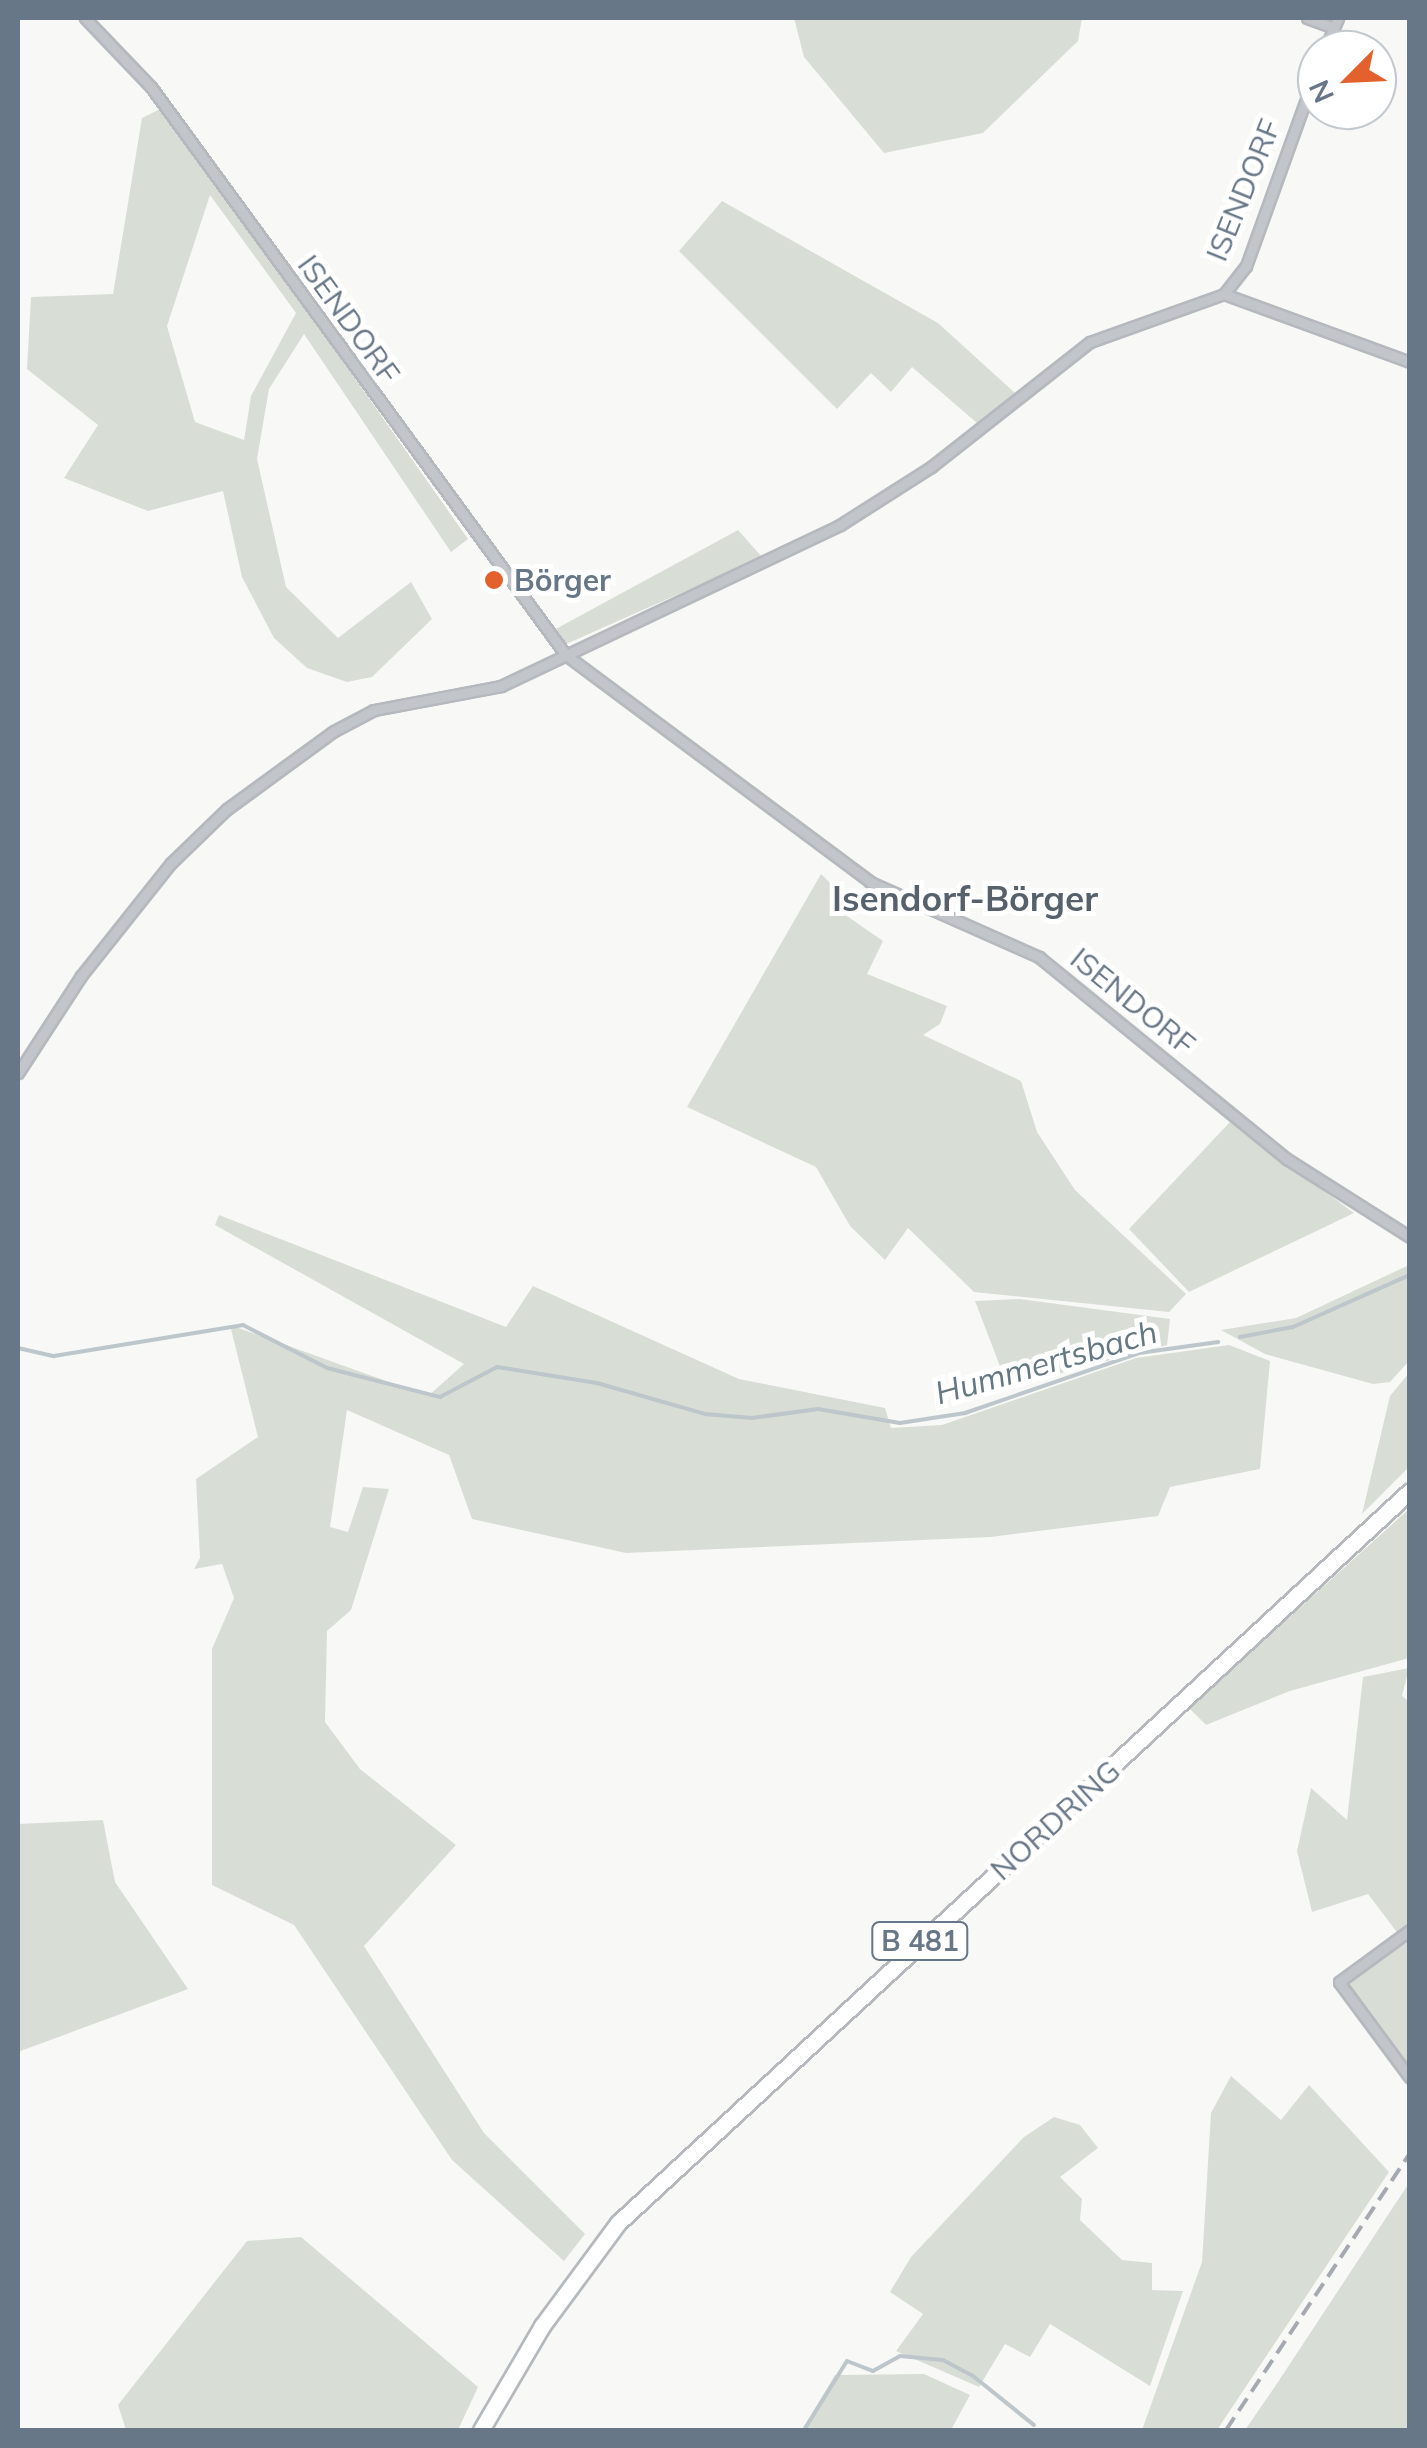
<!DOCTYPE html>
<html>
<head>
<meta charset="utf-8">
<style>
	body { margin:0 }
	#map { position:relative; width:1427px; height:2448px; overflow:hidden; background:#f8f9f6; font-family:Mulish,sans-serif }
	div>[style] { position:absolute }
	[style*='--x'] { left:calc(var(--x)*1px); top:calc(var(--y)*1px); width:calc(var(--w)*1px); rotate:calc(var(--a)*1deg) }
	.green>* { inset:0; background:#d8ded5 }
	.stream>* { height:4px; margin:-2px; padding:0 2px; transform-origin:2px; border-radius:2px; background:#bcc6cb }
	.roads { filter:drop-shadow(2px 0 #b5b9be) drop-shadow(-2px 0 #b5b9be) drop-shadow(0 2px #b5b9be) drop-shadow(0 -2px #b5b9be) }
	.street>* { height:9px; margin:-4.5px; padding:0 4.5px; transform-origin:4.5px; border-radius:4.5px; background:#c2c5ca }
	.primary>* { height:15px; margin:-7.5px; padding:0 7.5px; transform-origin:7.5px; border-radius:7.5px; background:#fff }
	.rail>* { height:4px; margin-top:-2px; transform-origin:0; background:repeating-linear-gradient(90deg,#a5aab1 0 15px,transparent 0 23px) }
	.dots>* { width:28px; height:28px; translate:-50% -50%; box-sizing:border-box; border:5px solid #fff; border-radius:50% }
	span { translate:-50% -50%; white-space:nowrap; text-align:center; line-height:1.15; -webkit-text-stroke:10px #fff; paint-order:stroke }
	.shield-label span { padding:2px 8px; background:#fff; border:2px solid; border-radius:8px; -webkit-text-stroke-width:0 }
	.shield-label { font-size:28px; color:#687787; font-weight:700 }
	.street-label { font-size:30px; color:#687787 }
	.poi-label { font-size:30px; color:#687787; font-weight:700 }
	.left { translate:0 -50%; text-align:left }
	.water-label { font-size:32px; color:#637882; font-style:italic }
	.quarter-label { font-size:35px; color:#56616c; font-weight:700 }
	.frame { position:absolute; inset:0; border:20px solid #687787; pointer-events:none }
	.north { position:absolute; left:1297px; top:30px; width:100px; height:100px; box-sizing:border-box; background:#fff; border:2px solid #c3c9cf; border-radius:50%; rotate:246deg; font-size:28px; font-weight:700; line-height:40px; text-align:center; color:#687787 }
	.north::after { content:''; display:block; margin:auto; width:35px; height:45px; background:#e3612c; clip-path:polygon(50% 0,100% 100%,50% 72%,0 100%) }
</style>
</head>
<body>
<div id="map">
	<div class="green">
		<div style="clip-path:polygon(794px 18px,1082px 18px,1078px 41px,983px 133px,884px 153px,804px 57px)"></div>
		<div style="clip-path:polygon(evenodd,164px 107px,468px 539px,451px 552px,304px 334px,269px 389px,257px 459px,286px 587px,338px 638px,411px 582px,432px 619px,372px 677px,347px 682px,307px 668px,274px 638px,242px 577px,223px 491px,148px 511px,64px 478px,98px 425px,27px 369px,31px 297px,113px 294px,142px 118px,164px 107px,210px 195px,296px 313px,251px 396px,244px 440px,195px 422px,167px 326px,210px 195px)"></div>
		<div style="clip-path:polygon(722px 201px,938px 323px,1015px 393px,977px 423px,912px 367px,891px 392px,871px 373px,837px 409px,679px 251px)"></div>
		<div style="clip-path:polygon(738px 530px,762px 557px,564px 645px,552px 631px)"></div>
		<div style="clip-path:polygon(821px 874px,852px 904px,844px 914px,883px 941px,867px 974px,947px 1006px,940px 1024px,923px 1035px,1021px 1081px,1037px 1132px,1075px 1190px,1186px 1294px,1169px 1312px,974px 1292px,908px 1228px,885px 1260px,850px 1226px,816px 1167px,687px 1107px)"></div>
		<div style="clip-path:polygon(1230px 1122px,1354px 1213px,1189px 1292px,1129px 1229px)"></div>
		<div style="clip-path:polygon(219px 1215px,506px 1327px,533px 1286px,739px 1379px,885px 1408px,891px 1428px,942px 1425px,1136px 1358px,1229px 1345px,1270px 1361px,1260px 1469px,1170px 1487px,1158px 1516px,991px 1537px,626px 1553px,472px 1519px,449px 1455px,347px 1410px,330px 1527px,348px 1532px,363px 1487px,389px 1489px,351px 1610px,327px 1631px,325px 1722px,360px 1769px,456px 1845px,364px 1946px,484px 2133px,585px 2234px,564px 2261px,452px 2160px,294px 1925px,212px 1885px,212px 1649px,234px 1598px,222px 1564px,194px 1569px,200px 1558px,196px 1479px,258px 1437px,230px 1325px,428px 1396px,464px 1364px,215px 1225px)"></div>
		<div style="clip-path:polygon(1409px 1265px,1409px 1361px,1390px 1382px,1373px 1384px,1265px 1354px,1221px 1330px,1296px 1318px)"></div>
		<div style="clip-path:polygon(1020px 1299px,1170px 1319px,1167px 1345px,1008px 1387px,975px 1301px)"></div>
		<div style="clip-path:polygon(1409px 1373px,1409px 1467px,1362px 1514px,1390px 1396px)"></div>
		<div style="clip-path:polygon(1409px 1509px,1409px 1658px,1290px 1691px,1206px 1725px,1189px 1708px)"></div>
		<div style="clip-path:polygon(1409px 1668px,1402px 1696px,1410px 1702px,1409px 1926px,1399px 1935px,1368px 1894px,1312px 1912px,1297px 1851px,1311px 1788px,1347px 1820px,1363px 1677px)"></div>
		<div style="clip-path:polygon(103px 1820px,115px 1882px,188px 1989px,18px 2052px,18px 1824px)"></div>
		<div style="clip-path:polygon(1409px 1937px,1409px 2072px,1344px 1983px)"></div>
		<div style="clip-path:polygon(1231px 2076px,1281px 2120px,1309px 2085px,1389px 2172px,1217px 2430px,1142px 2430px,1202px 2262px,1211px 2113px)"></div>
		<div style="clip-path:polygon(1054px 2117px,1080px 2125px,1098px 2148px,1060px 2177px,1082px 2199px,1080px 2220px,1122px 2260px,1152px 2263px,1152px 2290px,1183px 2291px,1150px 2386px,1050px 2324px,1030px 2357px,1005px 2344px,979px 2387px,896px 2351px,923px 2314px,890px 2292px,911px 2257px,1024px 2137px)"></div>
		<div style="clip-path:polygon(1409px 2183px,1409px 2430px,1245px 2430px,1276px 2385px)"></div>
		<div style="clip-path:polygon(301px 2237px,478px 2387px,458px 2430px,126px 2430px,118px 2405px,247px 2241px)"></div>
		<div style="clip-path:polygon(924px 2374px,970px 2395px,951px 2430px,802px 2430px,835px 2375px)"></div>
	</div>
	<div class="stream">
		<div style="--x:1240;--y:1337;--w:54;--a:-10.7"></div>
		<div style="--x:1293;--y:1327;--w:128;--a:-24"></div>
		<div style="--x:18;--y:1348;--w:37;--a:13"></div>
		<div style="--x:54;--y:1356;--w:192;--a:-9.3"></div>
		<div style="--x:243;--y:1325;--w:94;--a:27.1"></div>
		<div style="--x:327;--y:1368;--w:117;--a:14.4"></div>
		<div style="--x:440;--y:1397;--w:64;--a:-27.8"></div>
		<div style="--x:497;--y:1367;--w:101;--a:9.1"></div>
		<div style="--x:597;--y:1383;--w:112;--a:16"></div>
		<div style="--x:705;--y:1414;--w:47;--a:4.9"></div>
		<div style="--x:752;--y:1418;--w:67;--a:-7.8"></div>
		<div style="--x:818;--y:1409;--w:83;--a:9.7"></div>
		<div style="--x:900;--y:1423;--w:66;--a:-8.7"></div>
		<div style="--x:965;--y:1413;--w:184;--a:-19"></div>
		<div style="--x:1139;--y:1353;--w:80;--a:-7.9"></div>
		<div style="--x:804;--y:2430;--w:81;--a:-58.1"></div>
		<div style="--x:847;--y:2361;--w:28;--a:21"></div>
		<div style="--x:873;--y:2371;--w:31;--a:-29"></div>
		<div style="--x:900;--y:2356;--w:43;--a:5.3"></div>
		<div style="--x:943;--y:2360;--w:34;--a:28"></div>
		<div style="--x:973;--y:2376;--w:78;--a:38.8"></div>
	</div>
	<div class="roads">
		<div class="street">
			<div style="--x:85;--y:18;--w:95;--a:46.3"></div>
			<div style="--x:151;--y:87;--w:703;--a:53.85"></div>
			<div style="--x:566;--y:655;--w:379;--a:36.7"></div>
			<div style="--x:870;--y:882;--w:185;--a:23.9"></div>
			<div style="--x:1039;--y:957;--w:320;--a:39.2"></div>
			<div style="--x:1287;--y:1159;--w:146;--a:32.4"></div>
			<div style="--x:1307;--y:18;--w:27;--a:20"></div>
			<div style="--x:1324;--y:50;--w:35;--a:-66"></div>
			<div style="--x:1224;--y:294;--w:198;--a:20.1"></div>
			<div style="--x:18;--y:1073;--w:116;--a:-57"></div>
			<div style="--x:81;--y:976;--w:144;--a:-51.5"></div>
			<div style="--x:171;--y:863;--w:78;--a:-44"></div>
			<div style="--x:227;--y:809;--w:132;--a:-36.1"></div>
			<div style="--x:334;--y:731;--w:45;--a:-27.7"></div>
			<div style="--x:374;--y:710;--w:129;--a:-10.7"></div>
			<div style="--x:501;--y:686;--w:375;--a:-25.4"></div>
			<div style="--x:840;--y:525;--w:108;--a:-32.5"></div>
			<div style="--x:931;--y:467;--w:202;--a:-38.2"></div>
			<div style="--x:1090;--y:342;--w:142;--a:-19.7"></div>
			<div style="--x:1224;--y:294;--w:36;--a:-52"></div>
			<div style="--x:1246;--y:266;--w:209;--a:-70.2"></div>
			<div style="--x:1410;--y:1930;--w:88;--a:143.8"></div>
			<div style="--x:1339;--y:1982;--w:119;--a:53.5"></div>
		</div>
		<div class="primary">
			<div style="--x:481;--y:2430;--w:121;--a:-59.6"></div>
			<div style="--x:542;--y:2326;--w:128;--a:-53.6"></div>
			<div style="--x:618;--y:2223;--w:1078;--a:-42.75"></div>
		</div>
	</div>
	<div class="rail">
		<div style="--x:1226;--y:2430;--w:333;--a:-56.4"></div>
	</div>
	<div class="dots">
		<div style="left:494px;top:580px;background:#e3612c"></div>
	</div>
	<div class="shield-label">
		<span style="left:920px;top:1941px">B 481</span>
	</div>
	<div class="street-label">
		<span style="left:1243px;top:190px;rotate:-68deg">ISENDORF</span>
		<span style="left:349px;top:319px;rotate:54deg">ISENDORF</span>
		<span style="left:1133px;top:1001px;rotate:39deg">ISENDORF</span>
		<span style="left:1055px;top:1820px;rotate:-42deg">NORDRING</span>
	</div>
	<div class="poi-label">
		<span class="left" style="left:514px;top:580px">Börger</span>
	</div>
	<div class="water-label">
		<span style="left:1046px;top:1362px;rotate:-16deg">Hummertsbach</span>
	</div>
	<div class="quarter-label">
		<span style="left:965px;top:898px">Isendorf-Börger</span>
	</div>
	<div class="frame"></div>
	<div class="north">N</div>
</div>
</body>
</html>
